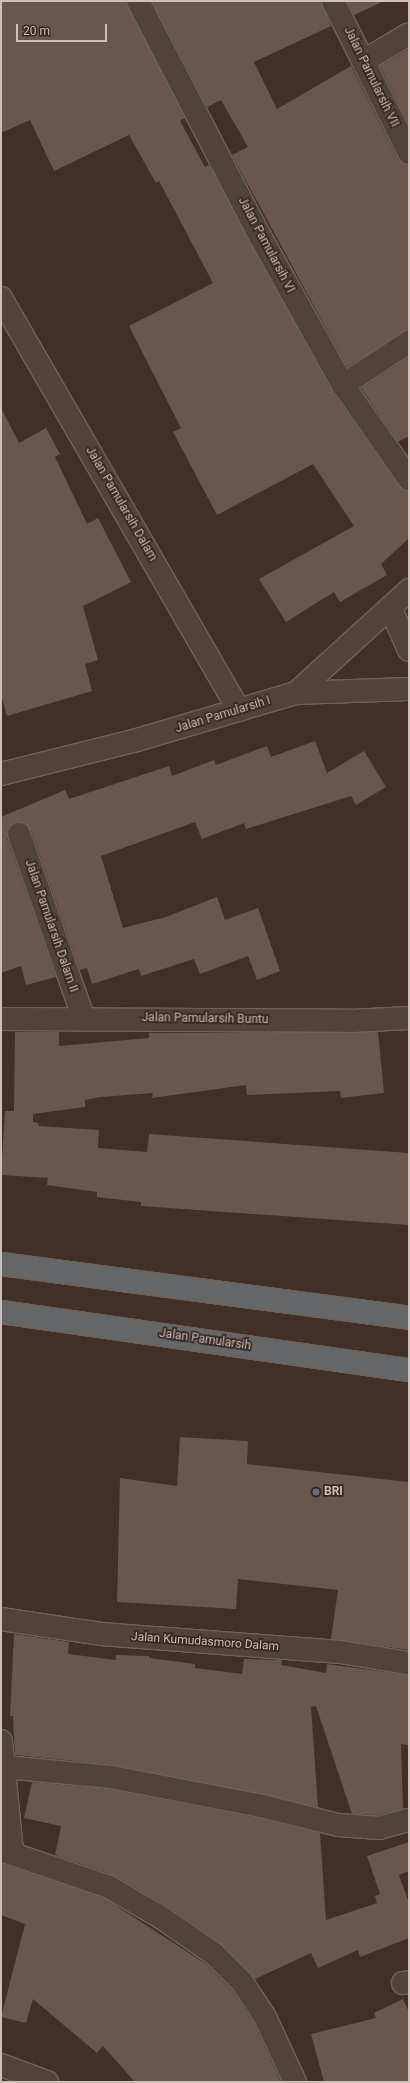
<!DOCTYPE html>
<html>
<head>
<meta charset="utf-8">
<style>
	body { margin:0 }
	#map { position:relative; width:410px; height:2083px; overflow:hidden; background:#403028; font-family:Roboto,sans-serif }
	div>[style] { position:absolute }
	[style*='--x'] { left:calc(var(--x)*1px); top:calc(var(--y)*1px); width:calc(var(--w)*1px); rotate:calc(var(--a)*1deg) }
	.building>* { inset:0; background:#69574e }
	.roads { filter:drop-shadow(1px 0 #6e615a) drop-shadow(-1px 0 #6e615a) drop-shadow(0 1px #6e615a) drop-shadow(0 -1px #6e615a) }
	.minor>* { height:22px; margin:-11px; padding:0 11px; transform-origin:11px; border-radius:11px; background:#50433c }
	.trunk>* { height:22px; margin:-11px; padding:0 11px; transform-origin:11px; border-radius:11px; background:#656668 }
	.dots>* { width:11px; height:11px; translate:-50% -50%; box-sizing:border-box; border:2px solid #362721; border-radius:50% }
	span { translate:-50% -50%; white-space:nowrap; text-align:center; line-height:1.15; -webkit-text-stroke:3.5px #362721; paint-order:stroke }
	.street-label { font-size:12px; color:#cabfb9 }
	.poi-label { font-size:12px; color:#cabfb9; font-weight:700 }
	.left { translate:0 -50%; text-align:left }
	.frame { position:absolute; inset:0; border:2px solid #cabfb9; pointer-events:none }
	.scale { position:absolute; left:16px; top:24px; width:91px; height:18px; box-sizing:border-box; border:2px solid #cabfb9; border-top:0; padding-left:5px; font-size:12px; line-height:14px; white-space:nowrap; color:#cabfb9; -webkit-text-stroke:3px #362721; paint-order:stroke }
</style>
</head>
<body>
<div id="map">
	<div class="building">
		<div style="clip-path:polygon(1px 1px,126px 1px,185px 118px,180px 121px,205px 167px,209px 165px,332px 391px,399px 486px,409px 491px,409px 538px,381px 564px,387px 575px,340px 602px,334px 592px,286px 622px,259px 579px,354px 526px,313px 464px,217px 515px,173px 432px,181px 428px,129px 326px,213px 283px,159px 181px,156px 183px,129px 135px,54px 171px,30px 120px,1px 133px)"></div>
		<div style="clip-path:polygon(152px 1px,321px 1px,331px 26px,254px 62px,277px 109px,351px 66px,398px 159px,409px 165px,409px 330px,347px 367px,232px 155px,248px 147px,221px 100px,207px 107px)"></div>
		<div style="clip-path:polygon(347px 1px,384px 1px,354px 15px)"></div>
		<div style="clip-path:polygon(409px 49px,409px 125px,380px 66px)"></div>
		<div style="clip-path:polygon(409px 357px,409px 436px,398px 442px,361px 388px)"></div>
		<div style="clip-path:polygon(1px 408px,19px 443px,46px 428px,60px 454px,55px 457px,87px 524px,98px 518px,131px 582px,83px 606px,98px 660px,85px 664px,92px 691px,7px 716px,1px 695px)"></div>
		<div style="clip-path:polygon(315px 741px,327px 773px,364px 751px,386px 787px,356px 805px,351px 796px,246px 829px,244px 823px,202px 839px,195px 822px,101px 856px,123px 928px,166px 917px,217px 897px,225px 920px,258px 908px,280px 971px,257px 980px,248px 956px,200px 974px,194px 959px,141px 976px,139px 969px,92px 984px,87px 968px,80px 970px,31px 830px,21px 822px,9px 826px,7px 838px,56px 977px,26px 985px,21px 966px,1px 973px,1px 817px,65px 790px,69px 799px,169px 766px,172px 776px,214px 760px,216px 765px,267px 746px,271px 757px)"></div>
		<div style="clip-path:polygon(15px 1032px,59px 1032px,59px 1046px,149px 1038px,149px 1033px,378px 1032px,384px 1093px,341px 1098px,340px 1091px,247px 1095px,246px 1085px,152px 1098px,153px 1093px,101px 1097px,85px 1100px,85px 1107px,33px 1114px,33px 1122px,38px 1123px,39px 1126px,99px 1130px,98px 1148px,147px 1152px,149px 1134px,409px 1153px,409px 1225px,141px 1206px,141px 1202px,97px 1197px,97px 1192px,47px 1185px,48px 1178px,1px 1175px,5px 1111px,14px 1111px)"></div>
		<div style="clip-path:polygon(180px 1437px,248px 1441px,247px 1464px,409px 1482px,409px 1650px,331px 1639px,338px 1590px,238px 1579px,236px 1609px,117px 1602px,120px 1478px,177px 1486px)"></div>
		<div style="clip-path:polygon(14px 1634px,69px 1642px,68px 1654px,116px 1660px,116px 1655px,149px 1656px,149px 1658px,195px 1664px,195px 1668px,242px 1674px,244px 1659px,282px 1660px,281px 1665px,326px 1673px,327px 1664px,409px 1675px,409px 1745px,401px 1744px,403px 1809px,378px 1815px,352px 1814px,316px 1706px,311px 1707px,318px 1807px,113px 1765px,15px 1755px,13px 1716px,10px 1716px)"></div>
		<div style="clip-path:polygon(32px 1782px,109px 1789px,259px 1818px,320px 1833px,326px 1920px,377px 1903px,375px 1896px,380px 1894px,367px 1856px,409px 1842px,409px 1871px,399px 1875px,409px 1903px,409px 1938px,360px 1957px,358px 1950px,318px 1968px,311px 1953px,255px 1979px,221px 1944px,168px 1907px,115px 1876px,55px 1855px,61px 1826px,24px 1818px)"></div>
		<div style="clip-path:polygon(1px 1863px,104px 1898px,206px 1964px,232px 1990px,254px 2023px,281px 2082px,135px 2082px,103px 2046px,97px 2053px,33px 1999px,26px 2023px,1px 2017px,25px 1924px,1px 1915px)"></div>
		<div style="clip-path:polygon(403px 1999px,409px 2012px,409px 2082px,324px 2082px,311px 2034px,376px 2018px,374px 2013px)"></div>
	</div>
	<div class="roads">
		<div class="minor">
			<div style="--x:138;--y:1;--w:265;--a:62.6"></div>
			<div style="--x:260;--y:236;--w:171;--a:60.9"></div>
			<div style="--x:343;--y:385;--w:115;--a:54.9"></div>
			<div style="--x:333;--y:1;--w:170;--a:63.4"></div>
			<div style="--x:364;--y:61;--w:52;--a:-31"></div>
			<div style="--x:1;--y:298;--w:476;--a:60"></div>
			<div style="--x:343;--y:385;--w:79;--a:-33.1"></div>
			<div style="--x:390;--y:607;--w:47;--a:66.2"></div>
			<div style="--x:296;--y:693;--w:113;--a:-2"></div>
			<div style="--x:1;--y:774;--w:140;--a:-14"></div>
			<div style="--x:137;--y:740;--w:166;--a:-16.5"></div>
			<div style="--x:296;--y:693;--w:153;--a:-42.3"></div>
			<div style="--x:19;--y:834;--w:194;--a:70.7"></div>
			<div style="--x:1;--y:1019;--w:350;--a:0.3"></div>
			<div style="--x:351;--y:1021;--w:58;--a:-3"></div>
			<div style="--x:1;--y:1619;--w:101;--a:8.5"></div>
			<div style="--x:101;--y:1634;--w:240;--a:4.3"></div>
			<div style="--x:340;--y:1652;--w:70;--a:9.1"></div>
			<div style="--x:1;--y:1741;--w:112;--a:84.3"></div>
			<div style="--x:4;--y:1767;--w:107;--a:5.3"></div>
			<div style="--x:111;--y:1777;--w:154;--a:10.9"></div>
			<div style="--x:262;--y:1806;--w:78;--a:14"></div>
			<div style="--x:338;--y:1825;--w:41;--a:4.2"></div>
			<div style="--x:379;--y:1828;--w:31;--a:-15"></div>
			<div style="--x:1;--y:1850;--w:114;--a:18.9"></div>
			<div style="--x:109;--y:1887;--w:61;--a:30.3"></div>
			<div style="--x:162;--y:1918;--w:63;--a:34.7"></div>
			<div style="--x:214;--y:1954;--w:40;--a:45"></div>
			<div style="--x:242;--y:1982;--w:42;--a:56.7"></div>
			<div style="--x:265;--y:2017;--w:72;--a:65.2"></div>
			<div style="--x:403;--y:1983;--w:6;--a:-9"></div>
			<div style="--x:1;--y:2065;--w:49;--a:20.3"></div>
		</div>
		<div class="trunk">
			<div style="--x:1;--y:1264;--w:412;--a:7.5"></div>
			<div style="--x:1;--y:1312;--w:412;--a:8.1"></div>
		</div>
	</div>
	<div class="dots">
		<div style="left:316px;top:1492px;background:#5c6f8a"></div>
	</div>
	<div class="street-label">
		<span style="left:371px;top:77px;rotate:64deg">Jalan Pamularsih VII</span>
		<span style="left:266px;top:245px;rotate:62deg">Jalan Pamularsih VI</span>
		<span style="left:121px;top:504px;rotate:60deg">Jalan Pamularsih Dalam</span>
		<span style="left:223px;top:715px;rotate:-17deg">Jalan Pamularsih I</span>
		<span style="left:51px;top:926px;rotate:71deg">Jalan Pamularsih Dalam II</span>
		<span style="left:205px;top:1019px;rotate:1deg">Jalan Pamularsih Buntu</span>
		<span style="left:205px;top:1340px;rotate:8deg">Jalan Pamularsih</span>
		<span style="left:205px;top:1642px;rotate:4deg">Jalan Kumudasmoro Dalam</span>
	</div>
	<div class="poi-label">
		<span class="left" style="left:324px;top:1492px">BRI</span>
	</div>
	<div class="frame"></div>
	<div class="scale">20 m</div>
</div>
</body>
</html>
